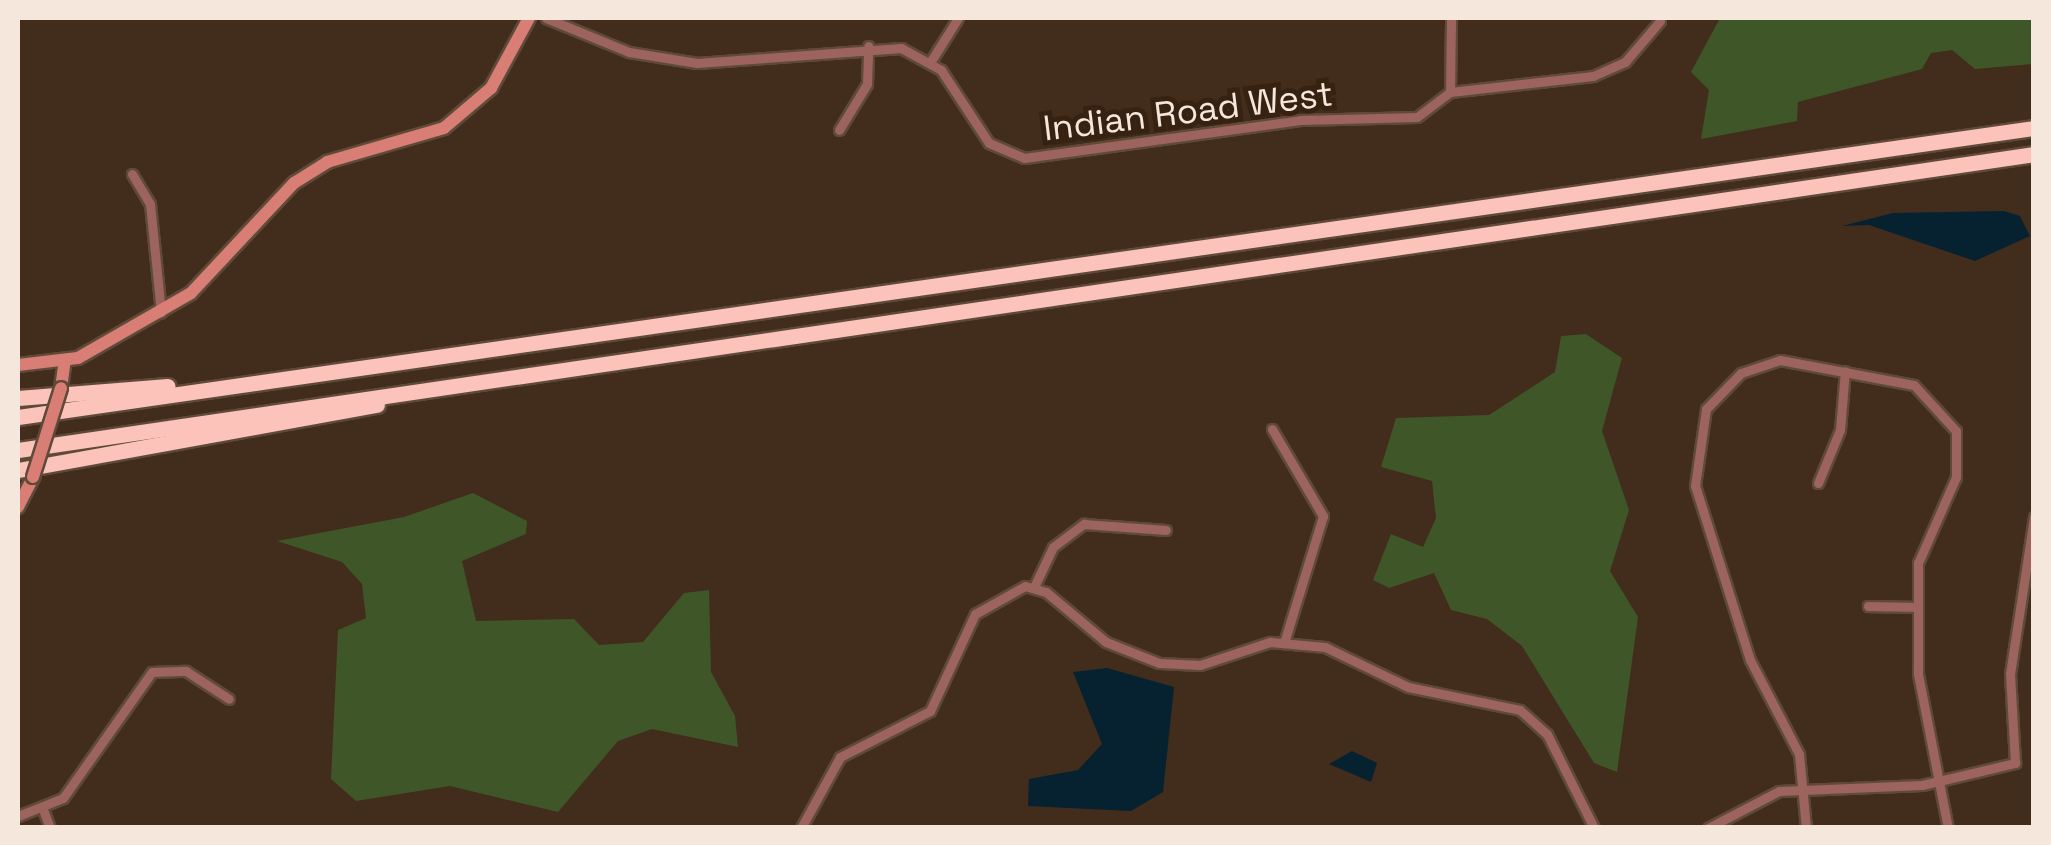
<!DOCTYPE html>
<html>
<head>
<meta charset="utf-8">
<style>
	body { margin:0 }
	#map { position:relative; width:2051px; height:845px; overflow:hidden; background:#422c1b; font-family:"Space Grotesk",sans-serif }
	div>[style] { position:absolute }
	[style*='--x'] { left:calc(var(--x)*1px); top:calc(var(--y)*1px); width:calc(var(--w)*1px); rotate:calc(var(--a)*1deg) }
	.green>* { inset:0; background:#3f5628 }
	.water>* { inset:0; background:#062230 }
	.roads { filter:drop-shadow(2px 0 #5f4a3a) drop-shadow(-2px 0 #5f4a3a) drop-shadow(0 2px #5f4a3a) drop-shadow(0 -2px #5f4a3a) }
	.street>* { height:9px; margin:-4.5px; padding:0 4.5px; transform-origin:4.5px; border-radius:4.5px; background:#9c645d }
	.secondary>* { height:12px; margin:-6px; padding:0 6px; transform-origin:6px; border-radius:6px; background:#d87e74 }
	.highway>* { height:15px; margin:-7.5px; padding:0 7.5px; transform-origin:7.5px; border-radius:7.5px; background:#fcc3bb }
	.bridges { filter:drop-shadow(2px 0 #5f4a3a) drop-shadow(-2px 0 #5f4a3a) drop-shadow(0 2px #5f4a3a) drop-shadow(0 -2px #5f4a3a) }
	.secondary-bridge>* { height:12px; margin:-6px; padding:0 6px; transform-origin:6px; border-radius:6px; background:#d87e74 }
	span { translate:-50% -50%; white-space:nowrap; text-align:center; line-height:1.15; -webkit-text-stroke:10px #372212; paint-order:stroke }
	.street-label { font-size:35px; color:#f6e7dd }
	.frame { position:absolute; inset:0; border:20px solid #f6e7dd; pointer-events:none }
</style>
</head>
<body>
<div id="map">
	<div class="green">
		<div style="clip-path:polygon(1720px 18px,2033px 18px,2033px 64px,1975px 69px,1952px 50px,1931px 53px,1922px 69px,1798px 102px,1797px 121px,1701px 139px,1709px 90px,1691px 72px)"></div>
		<div style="clip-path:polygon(1586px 334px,1622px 358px,1602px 431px,1629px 510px,1610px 571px,1638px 617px,1617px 772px,1594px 763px,1522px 646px,1487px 619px,1451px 610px,1434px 573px,1389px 588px,1373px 580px,1391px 534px,1423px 547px,1436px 518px,1432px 481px,1381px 467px,1396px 418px,1489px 415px,1555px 372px,1561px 336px)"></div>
		<div style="clip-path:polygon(473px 493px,527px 521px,526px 534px,462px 561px,476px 621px,574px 619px,599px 645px,643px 642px,684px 593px,709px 590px,711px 672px,735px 716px,738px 747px,652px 729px,618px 741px,558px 812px,450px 786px,356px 801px,331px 779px,338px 630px,366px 618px,362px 584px,342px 562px,277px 541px,404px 517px)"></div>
	</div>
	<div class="water">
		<div style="clip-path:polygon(2004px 211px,2020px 216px,2030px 236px,1975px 261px,1869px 225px,1842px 226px,1893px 213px)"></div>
		<div style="clip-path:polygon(1107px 668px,1174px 687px,1163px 792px,1131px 811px,1028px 806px,1029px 779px,1078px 770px,1102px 744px,1073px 672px)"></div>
		<div style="clip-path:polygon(1352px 751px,1377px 763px,1371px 782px,1329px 764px)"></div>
	</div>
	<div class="roads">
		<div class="street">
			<div style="--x:546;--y:18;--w:90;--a:22.3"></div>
			<div style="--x:629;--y:52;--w:69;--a:9.2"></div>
			<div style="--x:697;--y:63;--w:205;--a:-4.2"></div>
			<div style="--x:901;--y:48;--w:46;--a:28.8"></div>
			<div style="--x:941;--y:70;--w:87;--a:56.7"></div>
			<div style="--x:989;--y:143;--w:38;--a:23"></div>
			<div style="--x:1024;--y:158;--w:279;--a:-7.8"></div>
			<div style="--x:1300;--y:120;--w:117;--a:-1.5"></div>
			<div style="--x:1417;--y:117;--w:41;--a:-37.1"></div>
			<div style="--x:1450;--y:92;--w:74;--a:-89.2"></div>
			<div style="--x:931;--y:61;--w:51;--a:-57.9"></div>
			<div style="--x:1450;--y:92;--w:144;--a:-6.4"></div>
			<div style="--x:1593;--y:76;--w:35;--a:-24"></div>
			<div style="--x:1625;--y:62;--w:54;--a:-49.5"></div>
			<div style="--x:839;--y:130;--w:54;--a:-58.7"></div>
			<div style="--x:867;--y:84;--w:38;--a:-88"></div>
			<div style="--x:132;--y:174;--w:35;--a:59"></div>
			<div style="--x:150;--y:204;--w:109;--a:84.2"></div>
			<div style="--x:1272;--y:429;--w:101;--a:59.6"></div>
			<div style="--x:1323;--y:516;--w:133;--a:107.1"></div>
			<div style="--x:1818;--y:483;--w:57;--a:-67.5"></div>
			<div style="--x:1840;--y:430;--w:59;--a:-85.2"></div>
			<div style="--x:1034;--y:587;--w:44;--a:-64.6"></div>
			<div style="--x:1053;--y:547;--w:39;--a:-37"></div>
			<div style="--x:1084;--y:524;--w:82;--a:4.2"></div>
			<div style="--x:1868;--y:606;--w:49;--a:1.2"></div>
			<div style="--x:42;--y:807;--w:22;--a:69"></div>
			<div style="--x:18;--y:816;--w:48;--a:-21.8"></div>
			<div style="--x:63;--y:798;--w:154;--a:-54.8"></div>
			<div style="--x:152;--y:672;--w:34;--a:-2"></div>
			<div style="--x:186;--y:671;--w:51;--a:33.1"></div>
			<div style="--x:801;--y:828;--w:81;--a:-61.2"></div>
			<div style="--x:840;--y:757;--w:101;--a:-27.1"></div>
			<div style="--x:930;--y:711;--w:107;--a:-65.1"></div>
			<div style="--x:975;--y:614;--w:57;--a:-29.2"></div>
			<div style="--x:1025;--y:586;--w:22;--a:16"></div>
			<div style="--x:1046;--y:592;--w:78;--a:39.8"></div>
			<div style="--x:1106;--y:642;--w:57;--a:21.6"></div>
			<div style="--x:1159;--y:663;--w:41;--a:2.8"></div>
			<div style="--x:1200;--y:665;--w:74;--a:-18.2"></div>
			<div style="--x:1270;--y:642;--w:55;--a:5.2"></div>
			<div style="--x:1325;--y:647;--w:92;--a:25.7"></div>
			<div style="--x:1408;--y:687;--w:114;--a:11.6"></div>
			<div style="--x:1520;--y:710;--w:36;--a:42"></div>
			<div style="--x:1547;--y:734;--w:105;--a:63.4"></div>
			<div style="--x:1708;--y:828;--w:80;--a:-27.5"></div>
			<div style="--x:1779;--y:791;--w:143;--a:-2.4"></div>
			<div style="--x:1922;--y:785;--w:96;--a:-13.3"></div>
			<div style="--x:2015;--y:763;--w:89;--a:-93.2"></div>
			<div style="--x:2010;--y:674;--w:159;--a:-81.3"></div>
			<div style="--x:1806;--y:828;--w:74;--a:-95.4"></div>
			<div style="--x:1799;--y:754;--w:106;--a:-117.5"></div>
			<div style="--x:1750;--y:660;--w:182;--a:-107.5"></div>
			<div style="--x:1695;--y:486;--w:78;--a:-81.9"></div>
			<div style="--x:1706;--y:409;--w:50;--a:-45.8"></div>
			<div style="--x:1741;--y:373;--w:41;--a:-18.4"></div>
			<div style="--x:1780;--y:360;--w:136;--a:10.6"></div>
			<div style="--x:1914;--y:385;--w:62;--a:47.6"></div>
			<div style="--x:1956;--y:431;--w:46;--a:90"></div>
			<div style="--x:1956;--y:477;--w:94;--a:113.8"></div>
			<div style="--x:1918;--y:563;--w:111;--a:90"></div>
			<div style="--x:1918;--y:674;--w:157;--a:79"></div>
		</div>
		<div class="secondary">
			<div style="--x:18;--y:365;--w:60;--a:-6.7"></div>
			<div style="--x:78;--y:358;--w:130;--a:-29.9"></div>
			<div style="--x:191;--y:293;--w:151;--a:-46.9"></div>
			<div style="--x:294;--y:183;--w:39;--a:-32"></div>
			<div style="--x:327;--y:162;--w:122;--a:-16.2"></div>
			<div style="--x:444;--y:128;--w:62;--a:-40.4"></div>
			<div style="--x:491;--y:88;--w:80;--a:-61.5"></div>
			<div style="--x:61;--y:388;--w:27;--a:-82"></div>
			<div style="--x:18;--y:507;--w:34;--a:-63"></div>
		</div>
		<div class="highway">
			<div style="--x:18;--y:398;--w:150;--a:-4.6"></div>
			<div style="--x:18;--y:417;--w:2037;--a:-8.16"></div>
			<div style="--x:18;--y:450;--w:2038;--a:-8.35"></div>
			<div style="--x:18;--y:470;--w:365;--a:-10.3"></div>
		</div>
	</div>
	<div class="bridges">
		<div class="secondary-bridge">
			<div style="--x:33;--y:477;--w:93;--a:-72.5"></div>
		</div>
	</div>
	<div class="street-label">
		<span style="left:1188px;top:111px;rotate:-7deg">Indian Road West</span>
	</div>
	<div class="frame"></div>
</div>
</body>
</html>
